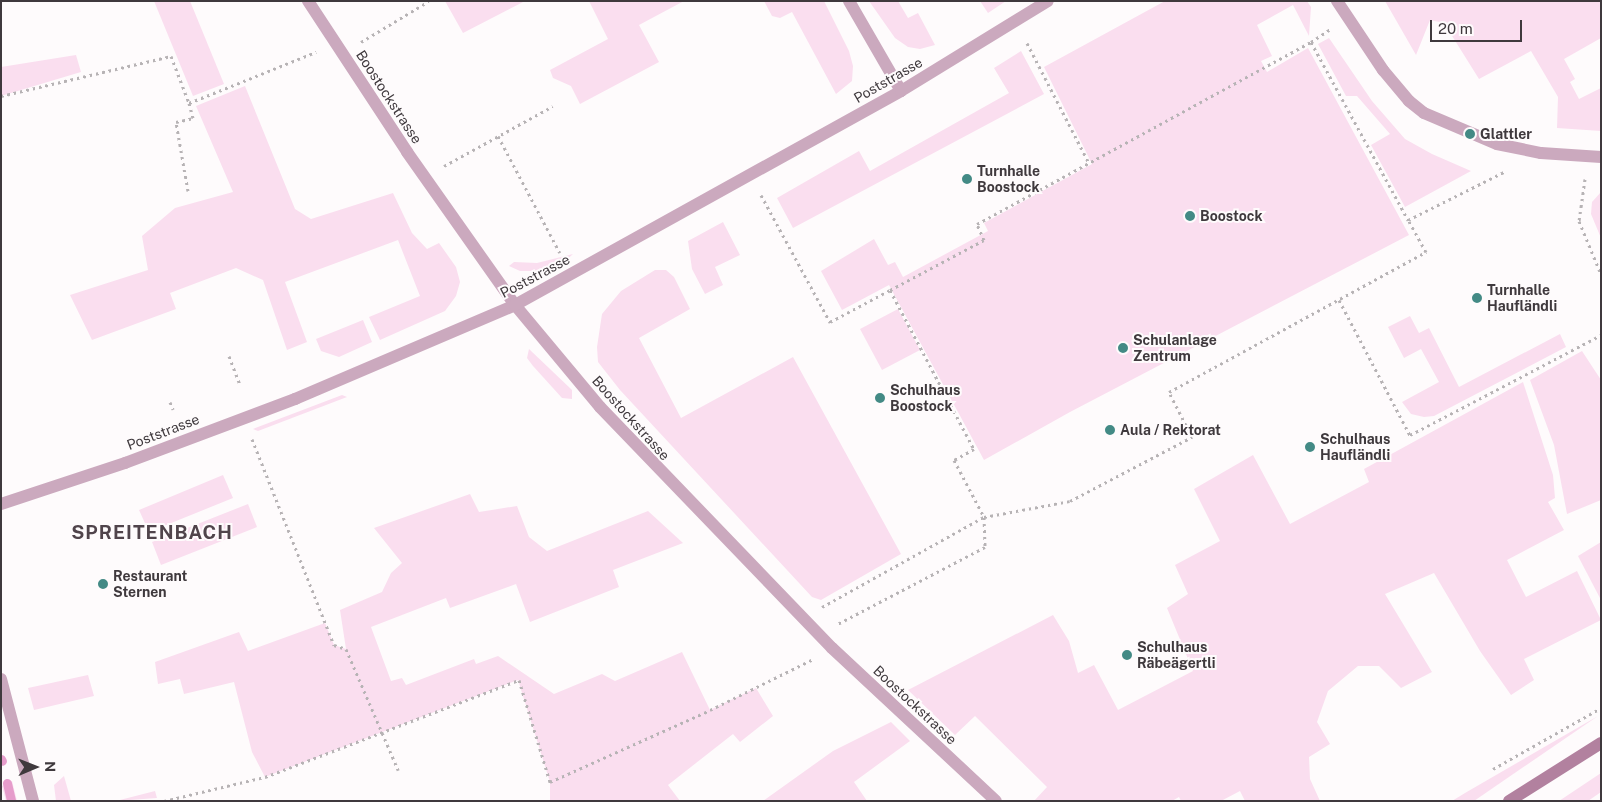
<!DOCTYPE html>
<html>
<head>
<meta charset="utf-8">
<style>
	body { margin:0 }
	#map { position:relative; width:1602px; height:802px; overflow:hidden; background:#fefbfc; font-family:"Public Sans",sans-serif }
	div>[style] { position:absolute }
	[style*='--x'] { left:calc(var(--x)*1px); top:calc(var(--y)*1px); width:calc(var(--w)*1px); rotate:calc(var(--a)*1deg) }
	.green>* { inset:0; background:#fadeef }
	.stream>* { height:9px; margin:-4.5px; padding:0 4.5px; transform-origin:4.5px; border-radius:4.5px; background:#e69ccb }
	.path>* { height:3px; margin-top:-1.5px; transform-origin:0; background:repeating-linear-gradient(90deg,#b7b3b5 0 2.5px,transparent 0 6.5px) }
	.street>* { height:12px; margin:-6px; padding:0 6px; transform-origin:6px; border-radius:6px; background:#cba9be }
	.secondary>* { height:12px; margin:-6px; padding:0 6px; transform-origin:6px; border-radius:6px; background:#b2819f }
	.dots>* { width:14px; height:14px; translate:-50% -50%; box-sizing:border-box; border:2px solid #fefbfc; border-radius:50% }
	span { translate:-50% -50%; white-space:nowrap; text-align:center; line-height:1.15; -webkit-text-stroke:4px #fefbfc; paint-order:stroke }
	.street-label { font-size:14px; color:#3f393d }
	.poi-label { font-size:14px; color:#3f393d; font-weight:700 }
	.left { translate:0 -50%; text-align:left }
	.district-label { font-size:19px; color:#50444b; font-weight:700; letter-spacing:1px }
	.frame { position:absolute; inset:0; border:2px solid #3f393d; pointer-events:none }
	.north { position:absolute; left:10px; top:742px; width:50px; height:50px; -webkit-text-stroke:4px #fefbfc; paint-order:stroke; rotate:89deg; font-size:14px; font-weight:700; line-height:20px; text-align:center; color:#3f393d }
	.north::after { content:''; display:block; margin:auto; width:18px; height:22px; background:#3f393d; clip-path:polygon(50% 0,100% 100%,50% 72%,0 100%) }
	.scale { position:absolute; left:1430px; top:20px; width:92px; height:22px; box-sizing:border-box; border:2px solid #3f393d; border-top:0; padding-left:6px; font-size:15px; line-height:18px; white-space:nowrap; color:#3f393d; -webkit-text-stroke:4px #fefbfc; paint-order:stroke }
</style>
</head>
<body>
<div id="map">
	<div class="green">
		<div style="clip-path:polygon(154px 1px,190px 1px,224px 84px,193px 96px)"></div>
		<div style="clip-path:polygon(445px 1px,525px 1px,463px 33px)"></div>
		<div style="clip-path:polygon(589px 1px,684px 1px,639px 25px,659px 62px,580px 104px,571px 86px,553px 78px,550px 70px,608px 39px)"></div>
		<div style="clip-path:polygon(764px 1px,824px 1px,849px 51px,853px 66px,852px 81px,836px 94px,792px 12px,780px 18px,772px 16px)"></div>
		<div style="clip-path:polygon(869px 1px,898px 1px,908px 18px,918px 13px,935px 45px,920px 49px,908px 47px,895px 38px)"></div>
		<div style="clip-path:polygon(980px 1px,1006px 1px,988px 13px)"></div>
		<div style="clip-path:polygon(1165px 1px,1307px 1px,1311px 7px,1309px 36px,1293px 5px,1257px 25px,1272px 56px,1261px 61px,1267px 72px,1308px 48px,1409px 235px,1070px 412px,984px 460px,889px 285px,842px 310px,821px 271px,874px 239px,888px 265px,895px 262px,903px 277px,988px 231px,984px 223px,1092px 164px,1044px 67px)"></div>
		<div style="clip-path:polygon(1385px 1px,1601px 1px,1601px 38px,1564px 59px,1575px 79px,1570px 82px,1579px 99px,1601px 88px,1601px 131px,1557px 128px,1558px 97px,1531px 51px,1479px 79px,1444px 23px,1430px 20px,1416px 55px)"></div>
		<div style="clip-path:polygon(1329px 38px,1372px 101px,1405px 139px,1432px 154px,1471px 171px,1405px 207px,1371px 145px,1390px 134px,1357px 96px,1346px 96px,1318px 44px)"></div>
		<div style="clip-path:polygon(1021px 51px,1044px 94px,793px 228px,777px 198px,859px 151px,870px 171px,1009px 93px,994px 68px)"></div>
		<div style="clip-path:polygon(76px 55px,81px 72px,1px 96px,1px 67px)"></div>
		<div style="clip-path:polygon(245px 86px,295px 209px,311px 219px,393px 193px,412px 233px,427px 249px,439px 243px,456px 267px,460px 282px,456px 296px,445px 311px,380px 340px,369px 317px,420px 296px,398px 240px,285px 282px,307px 342px,287px 350px,263px 280px,236px 268px,170px 293px,176px 309px,92px 340px,70px 295px,148px 270px,142px 236px,175px 208px,233px 192px,196px 106px)"></div>
		<div style="clip-path:polygon(1601px 192px,1601px 238px,1591px 214px,1592px 202px)"></div>
		<div style="clip-path:polygon(723px 222px,740px 255px,715px 267px,723px 285px,705px 294px,692px 269px,688px 241px)"></div>
		<div style="clip-path:polygon(573px 254px,564px 262px,539px 271px,520px 271px,509px 266px,514px 262px,537px 263px)"></div>
		<div style="clip-path:polygon(655px 270px,666px 270px,674px 277px,690px 309px,639px 338px,681px 418px,793px 357px,901px 554px,821px 600px,812px 597px,620px 390px,598px 362px,597px 347px,602px 314px,621px 291px)"></div>
		<div style="clip-path:polygon(898px 309px,920px 350px,882px 370px,860px 329px)"></div>
		<div style="clip-path:polygon(1410px 316px,1419px 333px,1429px 328px,1459px 387px,1560px 334px,1566px 347px,1434px 416px,1424px 417px,1411px 414px,1402px 402px,1439px 382px,1421px 349px,1404px 358px,1388px 327px)"></div>
		<div style="clip-path:polygon(363px 320px,372px 342px,339px 357px,321px 351px,316px 339px)"></div>
		<div style="clip-path:polygon(529px 349px,572px 390px,572px 399px,562px 398px,533px 366px,527px 358px)"></div>
		<div style="clip-path:polygon(1582px 351px,1601px 380px,1601px 500px,1567px 514px,1554px 445px,1530px 380px)"></div>
		<div style="clip-path:polygon(1523px 382px,1553px 475px,1555px 498px,1548px 502px,1564px 530px,1507px 560px,1526px 597px,1577px 571px,1601px 620px,1524px 659px,1534px 680px,1511px 695px,1480px 651px,1434px 573px,1385px 594px,1432px 672px,1401px 688px,1379px 666px,1358px 666px,1328px 691px,1317px 722px,1330px 744px,1309px 757px,1310px 779px,1320px 801px,1245px 801px,1240px 791px,1221px 801px,1181px 801px,1179px 797px,1172px 801px,1034px 801px,1047px 787px,975px 716px,955px 735px,908px 690px,1053px 615px,1069px 641px,1078px 673px,1094px 665px,1118px 710px,1193px 671px,1167px 608px,1188px 594px,1175px 565px,1220px 541px,1194px 489px,1253px 455px,1290px 524px,1369px 482px,1364px 469px)"></div>
		<div style="clip-path:polygon(342px 395px,347px 397px,258px 431px,253px 429px)"></div>
		<div style="clip-path:polygon(223px 475px,233px 498px,149px 532px,139px 510px)"></div>
		<div style="clip-path:polygon(470px 494px,479px 512px,517px 506px,529px 537px,547px 551px,648px 511px,683px 543px,613px 570px,619px 587px,530px 622px,516px 584px,450px 608px,446px 598px,371px 627px,391px 681px,402px 678px,406px 685px,474px 659px,476px 664px,498px 656px,554px 694px,602px 674px,615px 681px,682px 652px,710px 710px,756px 688px,773px 716px,740px 742px,733px 734px,668px 785px,680px 801px,550px 801px,550px 782px,518px 680px,265px 777px,252px 752px,234px 682px,184px 694px,180px 679px,158px 684px,155px 662px,239px 632px,248px 651px,325px 623px,334px 645px,346px 649px,340px 610px,382px 592px,391px 573px,402px 563px,374px 528px)"></div>
		<div style="clip-path:polygon(248px 504px,257px 527px,161px 565px,152px 542px)"></div>
		<div style="clip-path:polygon(1601px 542px,1601px 600px,1578px 556px)"></div>
		<div style="clip-path:polygon(88px 675px,94px 696px,34px 710px,28px 688px)"></div>
		<div style="clip-path:polygon(1598px 716px,1474px 801px,1452px 801px,1465px 793px)"></div>
		<div style="clip-path:polygon(891px 722px,910px 741px,854px 782px,867px 801px,763px 801px,833px 751px)"></div>
		<div style="clip-path:polygon(1601px 773px,1601px 792px,1588px 801px,1559px 801px)"></div>
		<div style="clip-path:polygon(64px 776px,71px 801px,56px 801px,54px 785px)"></div>
		<div style="clip-path:polygon(12px 781px,17px 801px,6px 801px,2px 786px)"></div>
		<div style="clip-path:polygon(155px 791px,157px 798px,116px 801px)"></div>
	</div>
	<div class="stream">
		<div style="--x:1;--y:759;--w:2;--a:63"></div>
		<div style="--x:7;--y:783;--w:18;--a:77"></div>
	</div>
	<div class="path">
		<div style="--x:361;--y:42;--w:79;--a:-31.1"></div>
		<div style="--x:1311;--y:42;--w:23;--a:-34"></div>
		<div style="--x:1027;--y:43;--w:135;--a:62.7"></div>
		<div style="--x:1;--y:96;--w:175;--a:-13.2"></div>
		<div style="--x:171;--y:56;--w:50;--a:69"></div>
		<div style="--x:189;--y:103;--w:137;--a:-21.9"></div>
		<div style="--x:498;--y:136;--w:132;--a:62.1"></div>
		<div style="--x:444;--y:166;--w:124;--a:-28.8"></div>
		<div style="--x:1585;--y:179;--w:42;--a:98.1"></div>
		<div style="--x:1579;--y:221;--w:57;--a:67.5"></div>
		<div style="--x:188;--y:191;--w:70;--a:-99.9"></div>
		<div style="--x:176;--y:122;--w:17;--a:-13"></div>
		<div style="--x:193;--y:118;--w:16;--a:-105"></div>
		<div style="--x:761;--y:195;--w:145;--a:61.5"></div>
		<div style="--x:830;--y:322;--w:68;--a:-28.1"></div>
		<div style="--x:890;--y:290;--w:180;--a:62.2"></div>
		<div style="--x:974;--y:449;--w:23;--a:151"></div>
		<div style="--x:954;--y:460;--w:64;--a:62.2"></div>
		<div style="--x:984;--y:517;--w:30;--a:88"></div>
		<div style="--x:985;--y:547;--w:166;--a:152.4"></div>
		<div style="--x:890;--y:290;--w:106;--a:-28"></div>
		<div style="--x:984;--y:240;--w:17;--a:-114"></div>
		<div style="--x:977;--y:224;--w:380;--a:-28.6"></div>
		<div style="--x:1311;--y:42;--w:203;--a:61.4"></div>
		<div style="--x:1339;--y:300;--w:153;--a:62.3"></div>
		<div style="--x:1410;--y:435;--w:216;--a:-27.6"></div>
		<div style="--x:229;--y:356;--w:31;--a:69"></div>
		<div style="--x:170;--y:402;--w:8;--a:67"></div>
		<div style="--x:252;--y:439;--w:222;--a:68.3"></div>
		<div style="--x:334;--y:645;--w:13;--a:18"></div>
		<div style="--x:346;--y:649;--w:132;--a:66.7"></div>
		<div style="--x:822;--y:607;--w:185;--a:-29.1"></div>
		<div style="--x:984;--y:517;--w:87;--a:-10.5"></div>
		<div style="--x:1070;--y:501;--w:138;--a:-27.7"></div>
		<div style="--x:1192;--y:437;--w:51;--a:-117.1"></div>
		<div style="--x:1169;--y:392;--w:293;--a:-28.6"></div>
		<div style="--x:1426;--y:252;--w:37;--a:-119"></div>
		<div style="--x:1408;--y:220;--w:107;--a:-26.6"></div>
		<div style="--x:1493;--y:769;--w:124;--a:-29.5"></div>
		<div style="--x:164;--y:801;--w:104;--a:-13.4"></div>
		<div style="--x:265;--y:777;--w:272;--a:-20.9"></div>
		<div style="--x:519;--y:680;--w:107;--a:73.1"></div>
		<div style="--x:550;--y:782;--w:175;--a:-24.2"></div>
		<div style="--x:710;--y:710;--w:115;--a:-26.3"></div>
	</div>
	<div class="street">
		<div style="--x:308;--y:1;--w:181;--a:56.7"></div>
		<div style="--x:407;--y:152;--w:187;--a:54.8"></div>
		<div style="--x:515;--y:305;--w:133;--a:50.2"></div>
		<div style="--x:600;--y:407;--w:335;--a:46.1"></div>
		<div style="--x:832;--y:648;--w:224;--a:43"></div>
		<div style="--x:849;--y:1;--w:104;--a:60"></div>
		<div style="--x:1337;--y:1;--w:83;--a:56.3"></div>
		<div style="--x:1383;--y:70;--w:40;--a:50"></div>
		<div style="--x:1409;--y:101;--w:19;--a:39"></div>
		<div style="--x:1424;--y:113;--w:79;--a:23"></div>
		<div style="--x:1497;--y:144;--w:45;--a:11.6"></div>
		<div style="--x:1541;--y:153;--w:60;--a:3.8"></div>
		<div style="--x:1;--y:504;--w:131;--a:-18.3"></div>
		<div style="--x:125;--y:463;--w:182;--a:-20.6"></div>
		<div style="--x:295;--y:399;--w:239;--a:-23.1"></div>
		<div style="--x:515;--y:305;--w:441;--a:-29"></div>
		<div style="--x:901;--y:91;--w:172;--a:-31.5"></div>
		<div style="--x:1;--y:679;--w:126;--a:75.3"></div>
	</div>
	<div class="secondary">
		<div style="--x:1509;--y:801;--w:109;--a:-32.2"></div>
	</div>
	<div class="dots">
		<div style="left:1470px;top:134px;background:#438a85"></div>
		<div style="left:967px;top:179px;background:#438a85"></div>
		<div style="left:1190px;top:216px;background:#438a85"></div>
		<div style="left:1477px;top:298px;background:#438a85"></div>
		<div style="left:1123px;top:348px;background:#438a85"></div>
		<div style="left:880px;top:398px;background:#438a85"></div>
		<div style="left:1110px;top:430px;background:#438a85"></div>
		<div style="left:1310px;top:447px;background:#438a85"></div>
		<div style="left:103px;top:584px;background:#438a85"></div>
		<div style="left:1127px;top:655px;background:#438a85"></div>
	</div>
	<div class="street-label">
		<span style="left:888px;top:80px;rotate:-30deg">Poststrasse</span>
		<span style="left:389px;top:97px;rotate:57deg">Boostockstrasse</span>
		<span style="left:535px;top:276px;rotate:-28deg">Poststrasse</span>
		<span style="left:631px;top:418px;rotate:48deg">Boostockstrasse</span>
		<span style="left:163px;top:432px;rotate:-21deg">Poststrasse</span>
		<span style="left:915px;top:705px;rotate:43deg">Boostockstrasse</span>
	</div>
	<div class="poi-label">
		<span class="left" style="left:1480px;top:134px">Glattler</span>
		<span class="left" style="left:977px;top:179px">Turnhalle<br>Boostock</span>
		<span class="left" style="left:1200px;top:216px">Boostock</span>
		<span class="left" style="left:1487px;top:298px">Turnhalle<br>Haufländli</span>
		<span class="left" style="left:1133px;top:348px">Schulanlage<br>Zentrum</span>
		<span class="left" style="left:890px;top:398px">Schulhaus<br>Boostock</span>
		<span class="left" style="left:1120px;top:430px">Aula / Rektorat</span>
		<span class="left" style="left:1320px;top:447px">Schulhaus<br>Haufländli</span>
		<span class="left" style="left:113px;top:584px">Restaurant<br>Sternen</span>
		<span class="left" style="left:1137px;top:655px">Schulhaus<br>Räbeägertli</span>
	</div>
	<div class="district-label">
		<span style="left:152px;top:533px">SPREITENBACH</span>
	</div>
	<div class="frame"></div>
	<div class="north">N</div>
	<div class="scale">20 m</div>
</div>
</body>
</html>
